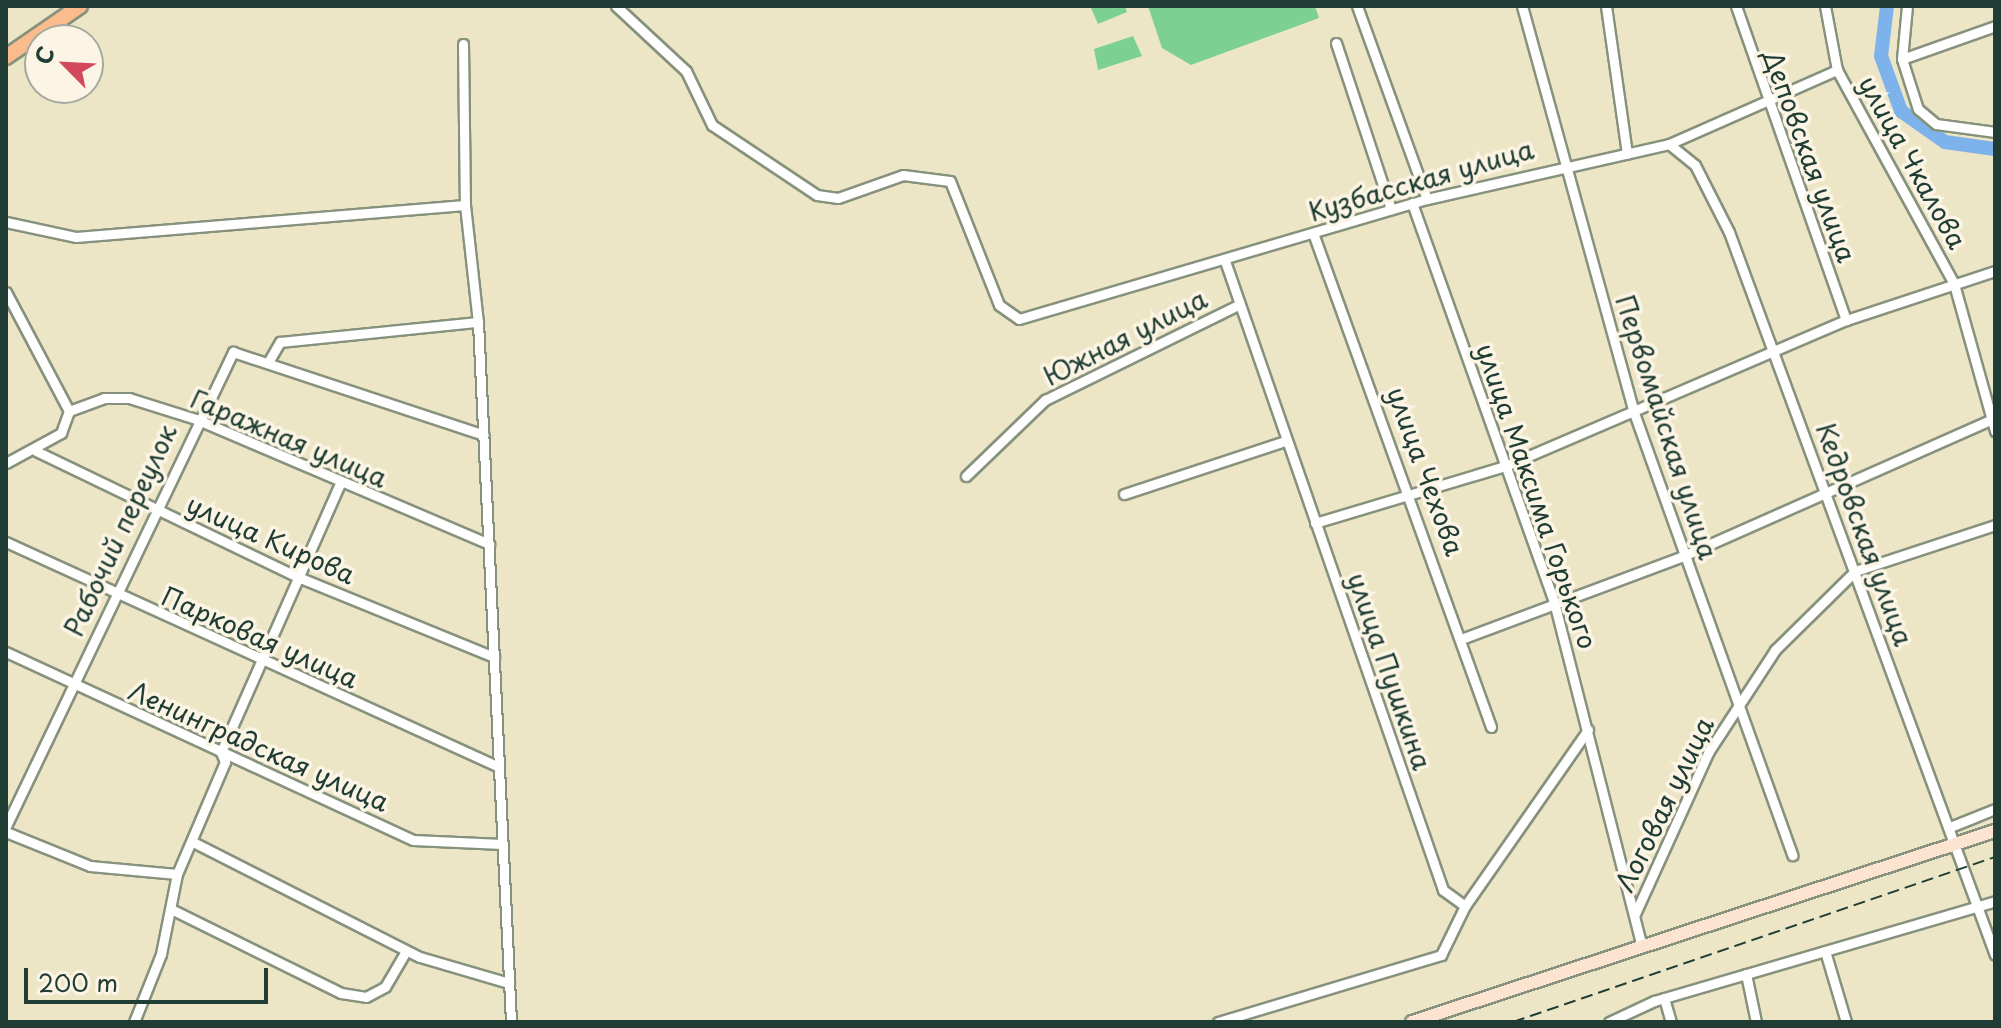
<!DOCTYPE html>
<html>
<head>
<meta charset="utf-8">
<style>
	body { margin:0 }
	#map { position:relative; width:2001px; height:1028px; overflow:hidden; background:#ede6c6; font-family:"Playpen Sans",sans-serif }
	div>[style] { position:absolute }
	[style*='--x'] { left:calc(var(--x)*1px); top:calc(var(--y)*1px); width:calc(var(--w)*1px); rotate:calc(var(--a)*1deg) }
	.green>* { inset:0; background:#7cd093 }
	.river>* { height:14px; margin:-7px; padding:0 7px; transform-origin:7px; border-radius:7px; background:#7db2eb }
	.roads { filter:drop-shadow(2px 0 #86927d) drop-shadow(-2px 0 #86927d) drop-shadow(0 2px #86927d) drop-shadow(0 -2px #86927d) }
	.street>* { height:9px; margin:-4.5px; padding:0 4.5px; transform-origin:4.5px; border-radius:4.5px; background:#fff }
	.secondary>* { height:12px; margin:-6px; padding:0 6px; transform-origin:6px; border-radius:6px; background:#fde4d1 }
	.primary>* { height:14px; margin:-7px; padding:0 7px; transform-origin:7px; border-radius:7px; background:#fbbb8c }
	.rail>* { height:2px; margin-top:-1px; transform-origin:0; background:repeating-linear-gradient(90deg,#1f3d34 0 12px,transparent 0 18px) }
	span { translate:-50% -50%; white-space:nowrap; text-align:center; line-height:1.15; -webkit-text-stroke:7px #fcf5e5; paint-order:stroke }
	.street-label { font-size:26px; color:#1f3d34 }
	.frame { position:absolute; inset:0; border:8px solid #1f3d34; pointer-events:none }
	.north { position:absolute; left:24px; top:24px; width:80px; height:80px; box-sizing:border-box; background:#fcf5e5; border:2px solid #a4ab9e; border-radius:50%; rotate:294deg; font-size:22px; font-weight:700; line-height:32px; text-align:center; color:#1f3d34 }
	.north::after { content:''; display:block; margin:auto; width:28px; height:36px; background:#d1495b; clip-path:polygon(50% 0,100% 100%,50% 72%,0 100%) }
	.scale { position:absolute; left:24px; top:968px; width:244px; height:36px; box-sizing:border-box; border:4px solid #1f3d34; border-top:0; padding-left:10px; font-size:24px; line-height:28px; white-space:nowrap; color:#1f3d34; -webkit-text-stroke:6px #fcf5e5; paint-order:stroke }
</style>
</head>
<body>
<div id="map">
	<div class="green">
		<div style="clip-path:polygon(1090px 6px,1125px 6px,1127px 12px,1098px 24px)"></div>
		<div style="clip-path:polygon(1148px 6px,1315px 6px,1319px 18px,1191px 65px,1162px 48px)"></div>
		<div style="clip-path:polygon(1133px 36px,1142px 56px,1098px 70px,1094px 49px)"></div>
	</div>
	<div class="river">
		<div style="--x:1887;--y:6;--w:50;--a:96.8"></div>
		<div style="--x:1881;--y:56;--w:59;--a:70"></div>
		<div style="--x:1901;--y:111;--w:54;--a:35.2"></div>
		<div style="--x:1945;--y:142;--w:50;--a:8"></div>
	</div>
	<div class="roads">
		<div class="street">
			<div style="--x:616;--y:6;--w:96;--a:42.9"></div>
			<div style="--x:686;--y:71;--w:60;--a:64.3"></div>
			<div style="--x:712;--y:125;--w:126;--a:33.7"></div>
			<div style="--x:817;--y:195;--w:21;--a:8"></div>
			<div style="--x:838;--y:198;--w:69;--a:-19.5"></div>
			<div style="--x:903;--y:175;--w:47;--a:7.3"></div>
			<div style="--x:950;--y:181;--w:133;--a:68.4"></div>
			<div style="--x:999;--y:305;--w:24;--a:35"></div>
			<div style="--x:1019;--y:319;--w:425;--a:-16.4"></div>
			<div style="--x:1427;--y:199;--w:248;--a:-12.8"></div>
			<div style="--x:1669;--y:144;--w:184;--a:-23.8"></div>
			<div style="--x:1357;--y:6;--w:205;--a:70.1"></div>
			<div style="--x:1522;--y:6;--w:419;--a:74.6"></div>
			<div style="--x:1633;--y:410;--w:473;--a:70.3"></div>
			<div style="--x:1606;--y:6;--w:149;--a:81.9"></div>
			<div style="--x:1736;--y:6;--w:333;--a:70.7"></div>
			<div style="--x:1825;--y:6;--w:65;--a:79.4"></div>
			<div style="--x:1837;--y:70;--w:244;--a:61.3"></div>
			<div style="--x:1954;--y:284;--w:153;--a:74.4"></div>
			<div style="--x:1907;--y:6;--w:53;--a:95.4"></div>
			<div style="--x:1902;--y:59;--w:52;--a:72.3"></div>
			<div style="--x:1918;--y:109;--w:23;--a:40"></div>
			<div style="--x:1936;--y:124;--w:60;--a:7.7"></div>
			<div style="--x:1336;--y:43;--w:175;--a:71.7"></div>
			<div style="--x:463;--y:44;--w:161;--a:89.3"></div>
			<div style="--x:1902;--y:59;--w:99;--a:-19.5"></div>
			<div style="--x:1669;--y:144;--w:33;--a:39"></div>
			<div style="--x:1695;--y:165;--w:75;--a:63.1"></div>
			<div style="--x:1729;--y:232;--w:770;--a:69.8"></div>
			<div style="--x:1412;--y:203;--w:424;--a:70.4"></div>
			<div style="--x:1554;--y:602;--w:356;--a:75.7"></div>
			<div style="--x:6;--y:222;--w:72;--a:12.1"></div>
			<div style="--x:76;--y:237;--w:390;--a:-4.7"></div>
			<div style="--x:465;--y:205;--w:118;--a:83.7"></div>
			<div style="--x:478;--y:322;--w:701;--a:87.3"></div>
			<div style="--x:1313;--y:233;--w:525;--a:70.18"></div>
			<div style="--x:1225;--y:261;--w:666;--a:70.88"></div>
			<div style="--x:1443;--y:890;--w:27;--a:36"></div>
			<div style="--x:6;--y:292;--w:135;--a:62.1"></div>
			<div style="--x:270;--y:359;--w:20;--a:-60"></div>
			<div style="--x:280;--y:342;--w:199;--a:-5.8"></div>
			<div style="--x:69;--y:411;--w:37;--a:-20"></div>
			<div style="--x:104;--y:398;--w:25;--a:0"></div>
			<div style="--x:129;--y:398;--w:70;--a:17.4"></div>
			<div style="--x:196;--y:419;--w:319;--a:23.1"></div>
			<div style="--x:36;--y:451;--w:291;--a:25.7"></div>
			<div style="--x:298;--y:577;--w:212;--a:22.2"></div>
			<div style="--x:6;--y:463;--w:63;--a:-28.6"></div>
			<div style="--x:61;--y:433;--w:23;--a:-70"></div>
			<div style="--x:966;--y:476;--w:110;--a:-43.9"></div>
			<div style="--x:1045;--y:400;--w:213;--a:-26.2"></div>
			<div style="--x:1124;--y:494;--w:169;--a:-18.2"></div>
			<div style="--x:1315;--y:523;--w:198;--a:-16.7"></div>
			<div style="--x:1505;--y:466;--w:371;--a:-23.2"></div>
			<div style="--x:1846;--y:320;--w:157;--a:-18.2"></div>
			<div style="--x:6;--y:542;--w:542;--a:24.53"></div>
			<div style="--x:1464;--y:638;--w:234;--a:-20.5"></div>
			<div style="--x:1683;--y:556;--w:341;--a:-23.9"></div>
			<div style="--x:6;--y:652;--w:448;--a:24.8"></div>
			<div style="--x:413;--y:840;--w:89;--a:2.6"></div>
			<div style="--x:6;--y:826;--w:526;--a:-64.41"></div>
			<div style="--x:233;--y:352;--w:264;--a:18.3"></div>
			<div style="--x:1950;--y:827;--w:48;--a:-21.8"></div>
			<div style="--x:6;--y:832;--w:91;--a:22"></div>
			<div style="--x:90;--y:866;--w:87;--a:5.3"></div>
			<div style="--x:193;--y:842;--w:254;--a:26.9"></div>
			<div style="--x:420;--y:957;--w:93;--a:16.3"></div>
			<div style="--x:173;--y:910;--w:187;--a:26.3"></div>
			<div style="--x:341;--y:993;--w:25;--a:9"></div>
			<div style="--x:366;--y:997;--w:21;--a:-28"></div>
			<div style="--x:385;--y:987;--w:42;--a:-59.7"></div>
			<div style="--x:1635;--y:914;--w:179;--a:-65.6"></div>
			<div style="--x:1709;--y:751;--w:121;--a:-56.8"></div>
			<div style="--x:1775;--y:650;--w:112;--a:-44.6"></div>
			<div style="--x:1855;--y:571;--w:147;--a:-18.2"></div>
			<div style="--x:1825;--y:951;--w:74;--a:73.5"></div>
			<div style="--x:1746;--y:974;--w:49;--a:78.2"></div>
			<div style="--x:1664;--y:998;--w:25;--a:74"></div>
			<div style="--x:134;--y:1022;--w:73;--a:-68.3"></div>
			<div style="--x:161;--y:954;--w:82;--a:-78.7"></div>
			<div style="--x:177;--y:874;--w:122;--a:-66.8"></div>
			<div style="--x:225;--y:762;--w:11;--a:-112"></div>
			<div style="--x:221;--y:752;--w:291;--a:-66.1"></div>
			<div style="--x:1218;--y:1022;--w:233;--a:-16.7"></div>
			<div style="--x:1441;--y:955;--w:55;--a:-63.9"></div>
			<div style="--x:1465;--y:906;--w:215;--a:-55.1"></div>
			<div style="--x:1609;--y:1022;--w:50;--a:-25"></div>
			<div style="--x:1654;--y:1001;--w:355;--a:-16.3"></div>
		</div>
		<div class="secondary">
			<div style="--x:1412;--y:1022;--w:613;--a:-18.14"></div>
		</div>
		<div class="primary">
			<div style="--x:6;--y:57;--w:90;--a:-34.6"></div>
		</div>
	</div>
	<div class="rail">
		<div style="--x:1513;--y:1022;--w:509;--a:-18.9"></div>
	</div>
	<div class="street-label">
		<span style="left:1810px;top:156px;rotate:70deg">Деповская улица</span>
		<span style="left:1913px;top:162px;rotate:61deg">улица Чкалова</span>
		<span style="left:1421px;top:180px;rotate:-16deg">Кузбасская улица</span>
		<span style="left:1125px;top:337px;rotate:-27deg">Южная улица</span>
		<span style="left:1667px;top:427px;rotate:72deg">Первомайская улица</span>
		<span style="left:289px;top:438px;rotate:23deg">Гаражная улица</span>
		<span style="left:1426px;top:471px;rotate:70deg">улица Чехова</span>
		<span style="left:1537px;top:496px;rotate:71deg">улица Максима Горького</span>
		<span style="left:120px;top:530px;rotate:-65deg">Рабочий переулок</span>
		<span style="left:1865px;top:534px;rotate:70deg">Кедровская улица</span>
		<span style="left:271px;top:539px;rotate:24deg">улица Кирова</span>
		<span style="left:260px;top:637px;rotate:24deg">Парковая улица</span>
		<span style="left:1390px;top:671px;rotate:71deg">улица Пушкина</span>
		<span style="left:259px;top:746px;rotate:24deg">Ленинградская улица</span>
		<span style="left:1664px;top:804px;rotate:-64deg">Логовая улица</span>
	</div>
	<div class="frame"></div>
	<div class="north">С</div>
	<div class="scale">200 m</div>
</div>
</body>
</html>
